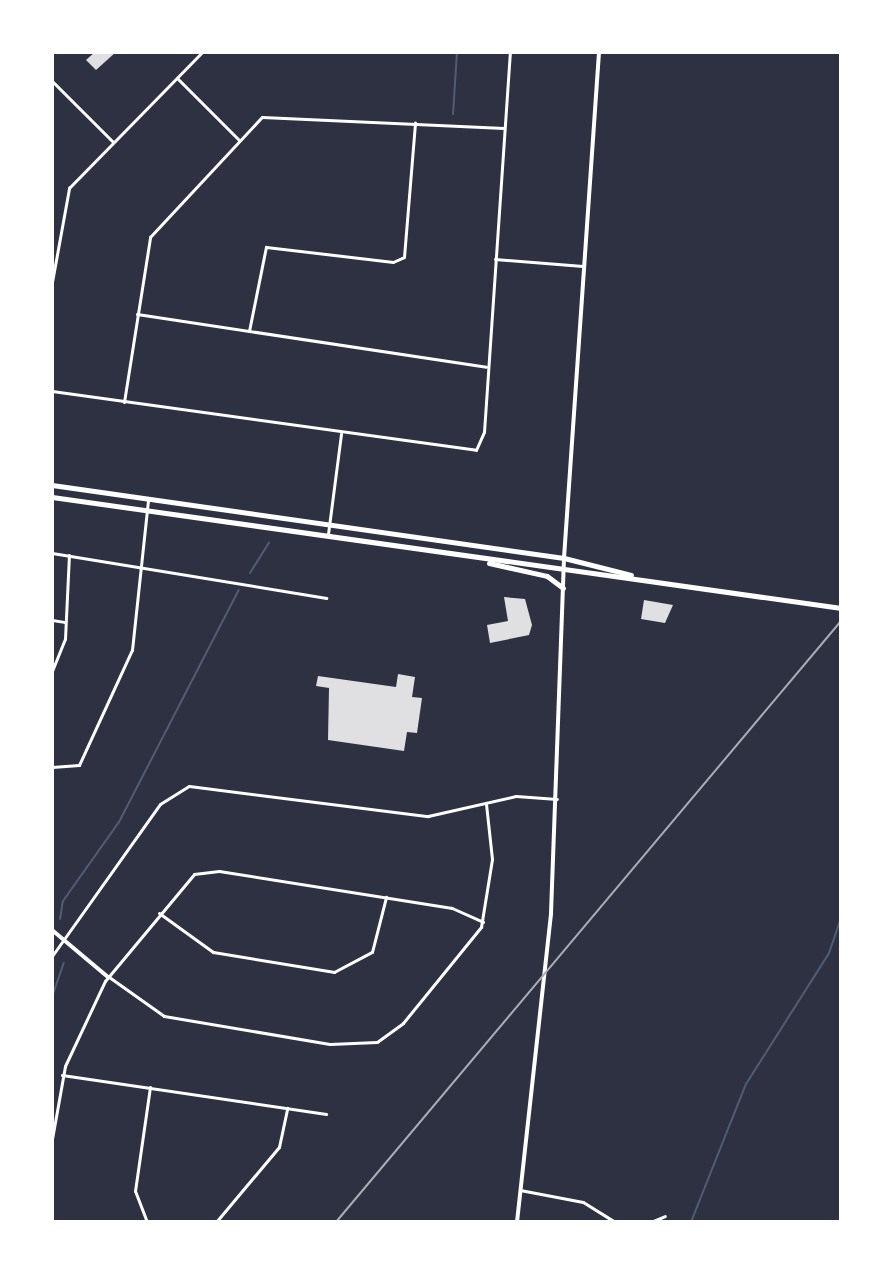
<!DOCTYPE html>
<html>
<head>
<meta charset="utf-8">
<style>
	body { margin:0 }
	#map { position:relative; width:893px; height:1274px; overflow:hidden; background:#2d3142; font-family:"Fira Sans",sans-serif }
	div>[style] { position:absolute }
	[style*='--x'] { left:calc(var(--x)*1px); top:calc(var(--y)*1px); width:calc(var(--w)*1px); rotate:calc(var(--a)*1deg) }
	.stream>* { height:2px; margin:-1px; padding:0 1px; transform-origin:1px; border-radius:1px; background:#4f5d75 }
	.building>* { inset:0; background:#e0e0e3 }
	.minor>* { height:3px; margin:-1.5px; padding:0 1.5px; transform-origin:1.5px; border-radius:1.5px; background:#fff }
	.tertiary>* { height:4px; margin:-2px; padding:0 2px; transform-origin:2px; border-radius:2px; background:#fff }
	.primary>* { height:5px; margin:-2.5px; padding:0 2.5px; transform-origin:2.5px; border-radius:2.5px; background:#fff }
	.rail>* { height:2px; margin:-1px; padding:0 1px; transform-origin:1px; border-radius:1px; background:#abadb3 }
	span { translate:-50% -50%; white-space:nowrap; text-align:center; line-height:1.15; -webkit-text-stroke:6px #fff; paint-order:stroke }
	.frame { position:absolute; inset:0; border:54px solid #fff; pointer-events:none }
</style>
</head>
<body>
<div id="map">
	<div class="stream">
		<div style="--x:453;--y:114;--w:62;--a:-86.3"></div>
		<div style="--x:250;--y:573;--w:36;--a:-58"></div>
		<div style="--x:60;--y:919;--w:18;--a:-81"></div>
		<div style="--x:63;--y:901;--w:97;--a:-54.7"></div>
		<div style="--x:119;--y:822;--w:261;--a:-62.7"></div>
		<div style="--x:52;--y:997;--w:36;--a:-71"></div>
		<div style="--x:691;--y:1222;--w:149;--a:-68.3"></div>
		<div style="--x:746;--y:1084;--w:155;--a:-57.6"></div>
		<div style="--x:829;--y:953;--w:37;--a:-71"></div>
	</div>
	<div class="building">
		<div style="clip-path:polygon(95px 52px,116px 52px,96px 70px,86px 60px)"></div>
		<div style="clip-path:polygon(504px 597px,525px 599px,532px 625px,529px 635px,490px 643px,487px 625px,508px 621px)"></div>
		<div style="clip-path:polygon(644px 600px,673px 605px,665px 623px,641px 619px)"></div>
		<div style="clip-path:polygon(398px 674px,415px 677px,412px 697px,422px 698px,417px 733px,407px 732px,404px 751px,328px 740px,329px 688px,316px 686px,318px 676px,396px 687px)"></div>
	</div>
	<div class="minor">
		<div style="--x:177;--y:78;--w:88;--a:45"></div>
		<div style="--x:52;--y:81;--w:86;--a:45"></div>
		<div style="--x:495;--y:259;--w:88;--a:4.5"></div>
		<div style="--x:52;--y:282;--w:96;--a:-79.7"></div>
		<div style="--x:69;--y:188;--w:190;--a:-45.6"></div>
		<div style="--x:137;--y:314;--w:353;--a:8.6"></div>
		<div style="--x:249;--y:331;--w:86;--a:-78.6"></div>
		<div style="--x:266;--y:247;--w:128;--a:6.7"></div>
		<div style="--x:393;--y:262;--w:12;--a:-24"></div>
		<div style="--x:404;--y:257;--w:135;--a:-85.3"></div>
		<div style="--x:52;--y:391;--w:428;--a:7.9"></div>
		<div style="--x:476;--y:450;--w:20;--a:-66"></div>
		<div style="--x:484;--y:432;--w:381;--a:-86.1"></div>
		<div style="--x:124;--y:402;--w:167;--a:-81"></div>
		<div style="--x:150;--y:237;--w:164;--a:-47"></div>
		<div style="--x:262;--y:117;--w:242;--a:2.6"></div>
		<div style="--x:328;--y:534;--w:101;--a:-82.6"></div>
		<div style="--x:52;--y:553;--w:278;--a:9.3"></div>
		<div style="--x:52;--y:620;--w:12;--a:9"></div>
		<div style="--x:52;--y:671;--w:35;--a:-68"></div>
		<div style="--x:65;--y:639;--w:84;--a:-87.3"></div>
		<div style="--x:52;--y:767;--w:27;--a:-4"></div>
		<div style="--x:79;--y:765;--w:127;--a:-65.3"></div>
		<div style="--x:132;--y:650;--w:150;--a:-83.9"></div>
		<div style="--x:159;--y:913;--w:67;--a:35.8"></div>
		<div style="--x:213;--y:952;--w:123;--a:9.4"></div>
		<div style="--x:334;--y:972;--w:43;--a:-27.8"></div>
		<div style="--x:372;--y:952;--w:57;--a:-75.7"></div>
		<div style="--x:52;--y:956;--w:186;--a:-54.6"></div>
		<div style="--x:160;--y:804;--w:34;--a:-32"></div>
		<div style="--x:189;--y:786;--w:241;--a:7.2"></div>
		<div style="--x:428;--y:816;--w:90;--a:-12.8"></div>
		<div style="--x:516;--y:796;--w:41;--a:4.2"></div>
		<div style="--x:109;--y:977;--w:67;--a:35.3"></div>
		<div style="--x:164;--y:1016;--w:168;--a:9.6"></div>
		<div style="--x:330;--y:1044;--w:47;--a:-2.4"></div>
		<div style="--x:377;--y:1042;--w:32;--a:-36"></div>
		<div style="--x:403;--y:1023;--w:124;--a:-50.9"></div>
		<div style="--x:481;--y:927;--w:69;--a:-80.8"></div>
		<div style="--x:492;--y:859;--w:55;--a:-96.2"></div>
		<div style="--x:62;--y:1075;--w:267;--a:8.4"></div>
		<div style="--x:52;--y:1139;--w:74;--a:-79.9"></div>
		<div style="--x:65;--y:1066;--w:94;--a:-64.8"></div>
		<div style="--x:105;--y:981;--w:139;--a:-50.2"></div>
		<div style="--x:194;--y:874;--w:25;--a:-7"></div>
		<div style="--x:219;--y:871;--w:236;--a:9"></div>
		<div style="--x:452;--y:908;--w:34;--a:24"></div>
		<div style="--x:520;--y:1190;--w:64;--a:10.8"></div>
		<div style="--x:583;--y:1202;--w:38;--a:32"></div>
		<div style="--x:147;--y:1222;--w:33;--a:-111"></div>
		<div style="--x:135;--y:1191;--w:105;--a:-81.8"></div>
		<div style="--x:216;--y:1222;--w:98;--a:-50"></div>
		<div style="--x:279;--y:1147;--w:40;--a:-78"></div>
		<div style="--x:651;--y:1222;--w:15;--a:-23"></div>
	</div>
	<div class="tertiary">
		<div style="--x:52;--y:930;--w:73;--a:40"></div>
		<div style="--x:517;--y:1222;--w:311;--a:-83.7"></div>
		<div style="--x:551;--y:913;--w:355;--a:-87.9"></div>
		<div style="--x:564;--y:558;--w:507;--a:-86.04"></div>
	</div>
	<div class="primary">
		<div style="--x:52;--y:485;--w:517;--a:8.11"></div>
		<div style="--x:564;--y:558;--w:69;--a:14.2"></div>
		<div style="--x:52;--y:497;--w:797;--a:8.01"></div>
		<div style="--x:489;--y:563;--w:59;--a:12.6"></div>
		<div style="--x:547;--y:576;--w:20;--a:37"></div>
	</div>
	<div class="rail">
		<div style="--x:336;--y:1222;--w:785;--a:-49.96"></div>
	</div>
	<div class="frame"></div>
</div>
</body>
</html>
